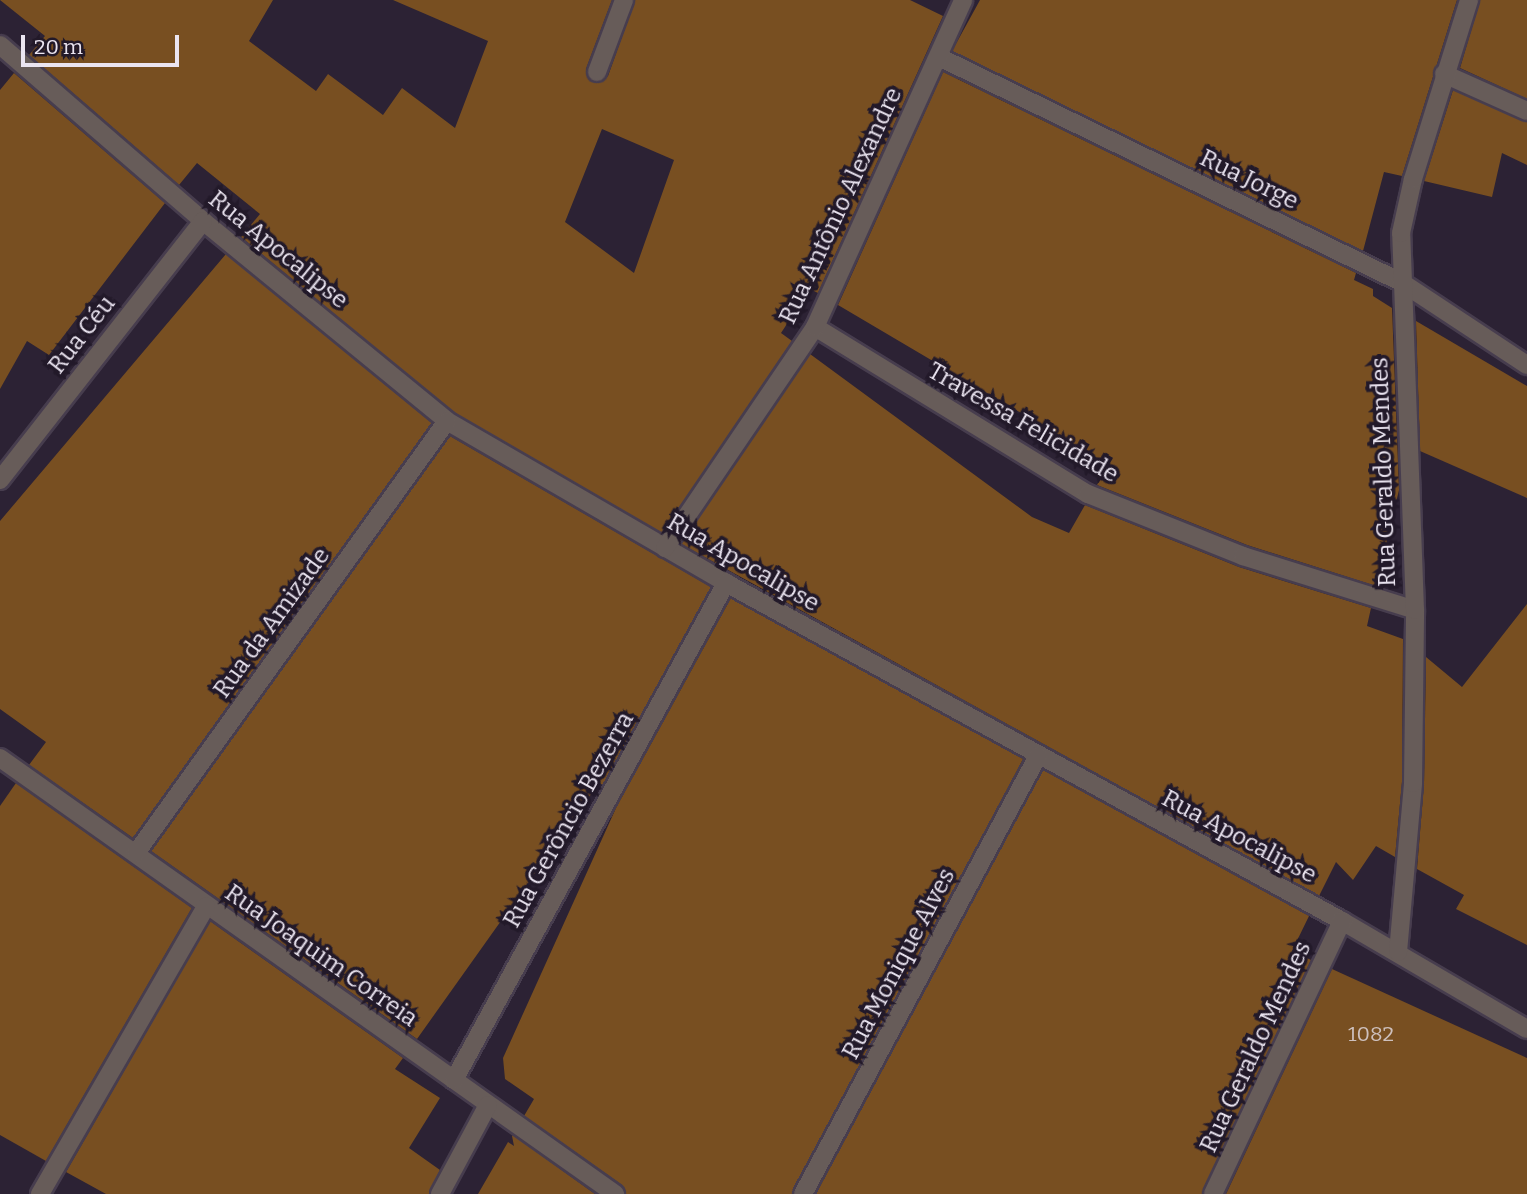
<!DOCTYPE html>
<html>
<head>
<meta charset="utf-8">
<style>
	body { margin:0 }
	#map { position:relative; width:1527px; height:1194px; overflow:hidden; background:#2c2234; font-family:Bitter,serif }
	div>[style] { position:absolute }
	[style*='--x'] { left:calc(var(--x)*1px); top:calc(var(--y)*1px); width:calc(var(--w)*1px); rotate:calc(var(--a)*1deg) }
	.building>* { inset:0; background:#784f21 }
	.roads { filter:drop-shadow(2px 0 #473d4e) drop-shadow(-2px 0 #473d4e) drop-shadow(0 2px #473d4e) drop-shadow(0 -2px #473d4e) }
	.street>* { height:18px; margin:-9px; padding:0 9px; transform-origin:9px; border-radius:9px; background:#675c59 }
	span { translate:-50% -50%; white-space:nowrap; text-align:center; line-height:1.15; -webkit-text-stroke:7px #221929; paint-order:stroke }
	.number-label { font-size:21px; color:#cec0bd }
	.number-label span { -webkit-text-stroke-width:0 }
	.street-label { font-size:24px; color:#ebe5f1 }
	.scale { position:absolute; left:21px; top:35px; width:158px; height:32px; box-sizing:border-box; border:4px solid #ebe5f1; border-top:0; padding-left:9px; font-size:21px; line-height:24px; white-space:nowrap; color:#ebe5f1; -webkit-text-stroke:5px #221929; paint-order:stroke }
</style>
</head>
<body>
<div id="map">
	<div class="building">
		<div style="clip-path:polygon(evenodd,0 0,273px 0,249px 41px,316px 91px,328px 74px,383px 115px,402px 88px,455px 128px,488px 41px,393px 0,612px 0,586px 69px,589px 80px,598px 83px,608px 76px,635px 0,910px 0,943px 16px,818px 293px,810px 289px,781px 333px,792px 341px,662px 533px,453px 412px,241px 237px,260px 214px,197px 163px,179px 185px,29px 55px,45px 36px,0 0,602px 129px,674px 160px,634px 273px,565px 222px,602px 129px)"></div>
		<div style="clip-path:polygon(980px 0,1457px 0,1402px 176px,1384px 172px,1363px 251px,952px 51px)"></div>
		<div style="clip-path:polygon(1480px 0,1527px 0,1527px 99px,1460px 68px)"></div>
		<div style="clip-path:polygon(943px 72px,1356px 273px,1354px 280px,1373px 289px,1373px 296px,1392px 308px,1399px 490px,1376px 586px,1247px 545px,1097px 485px,1109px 465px,838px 305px)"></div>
		<div style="clip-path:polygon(14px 73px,165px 203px,49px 355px,27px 341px,0 389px,0 90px)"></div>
		<div style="clip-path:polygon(1453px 90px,1527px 122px,1527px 165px,1502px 153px,1492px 197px,1424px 181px)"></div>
		<div style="clip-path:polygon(226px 254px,432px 423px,133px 838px,29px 765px,46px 742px,0 709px,0 521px)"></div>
		<div style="clip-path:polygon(1416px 321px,1527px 386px,1527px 498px,1420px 451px)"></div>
		<div style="clip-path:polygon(810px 354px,1032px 517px,1069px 533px,1085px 505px,1239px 567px,1371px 608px,1367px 626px,1403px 639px,1402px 782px,1395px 857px,1376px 846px,1353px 880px,1336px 862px,1319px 896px,681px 544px)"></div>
		<div style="clip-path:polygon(450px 436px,711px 587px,603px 785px,599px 783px,417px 1039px,151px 851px)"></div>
		<div style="clip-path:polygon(731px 598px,1023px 759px,792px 1194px,626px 1194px,622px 1185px,524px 1116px,534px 1099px,505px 1079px,503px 1058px,616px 808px)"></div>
		<div style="clip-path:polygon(1527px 604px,1527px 945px,1456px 909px,1464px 895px,1417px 869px,1424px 783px,1426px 657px,1462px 687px)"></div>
		<div style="clip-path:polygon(1043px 770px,1309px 916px,1292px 951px,1311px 960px,1202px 1194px,816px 1194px)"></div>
		<div style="clip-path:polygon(16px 783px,192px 908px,46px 1161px,0 1135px,0 806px)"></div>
		<div style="clip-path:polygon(210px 921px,403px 1058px,395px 1069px,440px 1098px,409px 1148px,440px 1170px,429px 1194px,106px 1194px,66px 1172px)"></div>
		<div style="clip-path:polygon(1332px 969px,1527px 1058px,1527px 1194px,1226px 1194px)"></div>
		<div style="clip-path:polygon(512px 1136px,513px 1135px,595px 1194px,478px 1194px,508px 1142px,514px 1146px)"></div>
	</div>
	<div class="roads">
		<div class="street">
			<div style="--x:0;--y:45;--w:269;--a:40.9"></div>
			<div style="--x:203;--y:221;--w:315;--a:39.3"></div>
			<div style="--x:447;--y:421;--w:323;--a:30.1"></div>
			<div style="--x:726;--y:583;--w:703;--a:28.75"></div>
			<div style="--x:1342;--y:921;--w:214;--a:30.3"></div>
			<div style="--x:939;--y:57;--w:514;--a:25.97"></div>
			<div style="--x:1401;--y:282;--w:151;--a:33.4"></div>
			<div style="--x:597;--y:72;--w:77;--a:-69.4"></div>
			<div style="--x:1444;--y:74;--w:91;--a:24"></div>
			<div style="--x:815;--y:327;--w:320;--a:31.5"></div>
			<div style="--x:1088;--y:494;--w:167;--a:21.8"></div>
			<div style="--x:1243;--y:556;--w:180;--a:17.4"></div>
			<div style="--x:0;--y:480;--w:329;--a:-51.9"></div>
			<div style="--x:665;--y:548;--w:267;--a:-55.8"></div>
			<div style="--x:815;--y:327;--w:359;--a:-65.6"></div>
			<div style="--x:0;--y:758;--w:754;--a:35.33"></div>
			<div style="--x:136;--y:853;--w:532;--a:-54.25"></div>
			<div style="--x:1398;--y:952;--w:170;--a:-84.9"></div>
			<div style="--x:1413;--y:783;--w:173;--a:-89.3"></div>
			<div style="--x:1415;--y:610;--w:377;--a:-92.1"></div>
			<div style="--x:1401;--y:233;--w:55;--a:-77.5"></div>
			<div style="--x:1413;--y:179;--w:188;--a:-72.6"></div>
			<div style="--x:454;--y:1080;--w:567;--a:-61.31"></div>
			<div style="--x:40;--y:1194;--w:332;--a:-60"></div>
			<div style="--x:440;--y:1194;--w:101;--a:-61.7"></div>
			<div style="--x:803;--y:1194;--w:497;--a:-61.8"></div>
			<div style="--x:1213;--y:1194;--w:302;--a:-64.7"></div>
		</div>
	</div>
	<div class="number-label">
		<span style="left:1371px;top:1034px">1082</span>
	</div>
	<div class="street-label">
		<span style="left:1249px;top:180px;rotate:26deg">Rua Jorge</span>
		<span style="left:841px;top:206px;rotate:-65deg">Rua Antônio Alexandre</span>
		<span style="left:278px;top:250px;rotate:39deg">Rua Apocalipse</span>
		<span style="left:82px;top:335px;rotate:-52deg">Rua Céu</span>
		<span style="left:1023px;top:423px;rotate:30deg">Travessa Felicidade</span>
		<span style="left:1384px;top:472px;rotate:-92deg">Rua Geraldo Mendes</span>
		<span style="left:743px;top:563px;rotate:30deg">Rua Apocalipse</span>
		<span style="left:272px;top:623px;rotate:-54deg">Rua da Amizade</span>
		<span style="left:569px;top:820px;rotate:-61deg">Rua Gerôncio Bezerra</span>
		<span style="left:1239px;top:837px;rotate:28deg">Rua Apocalipse</span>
		<span style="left:321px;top:956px;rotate:35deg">Rua Joaquim Correia</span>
		<span style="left:899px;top:964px;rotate:-62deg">Rua Monique Alves</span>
		<span style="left:1256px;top:1047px;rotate:-65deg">Rua Geraldo Mendes</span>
	</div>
	<div class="scale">20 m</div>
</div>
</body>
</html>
